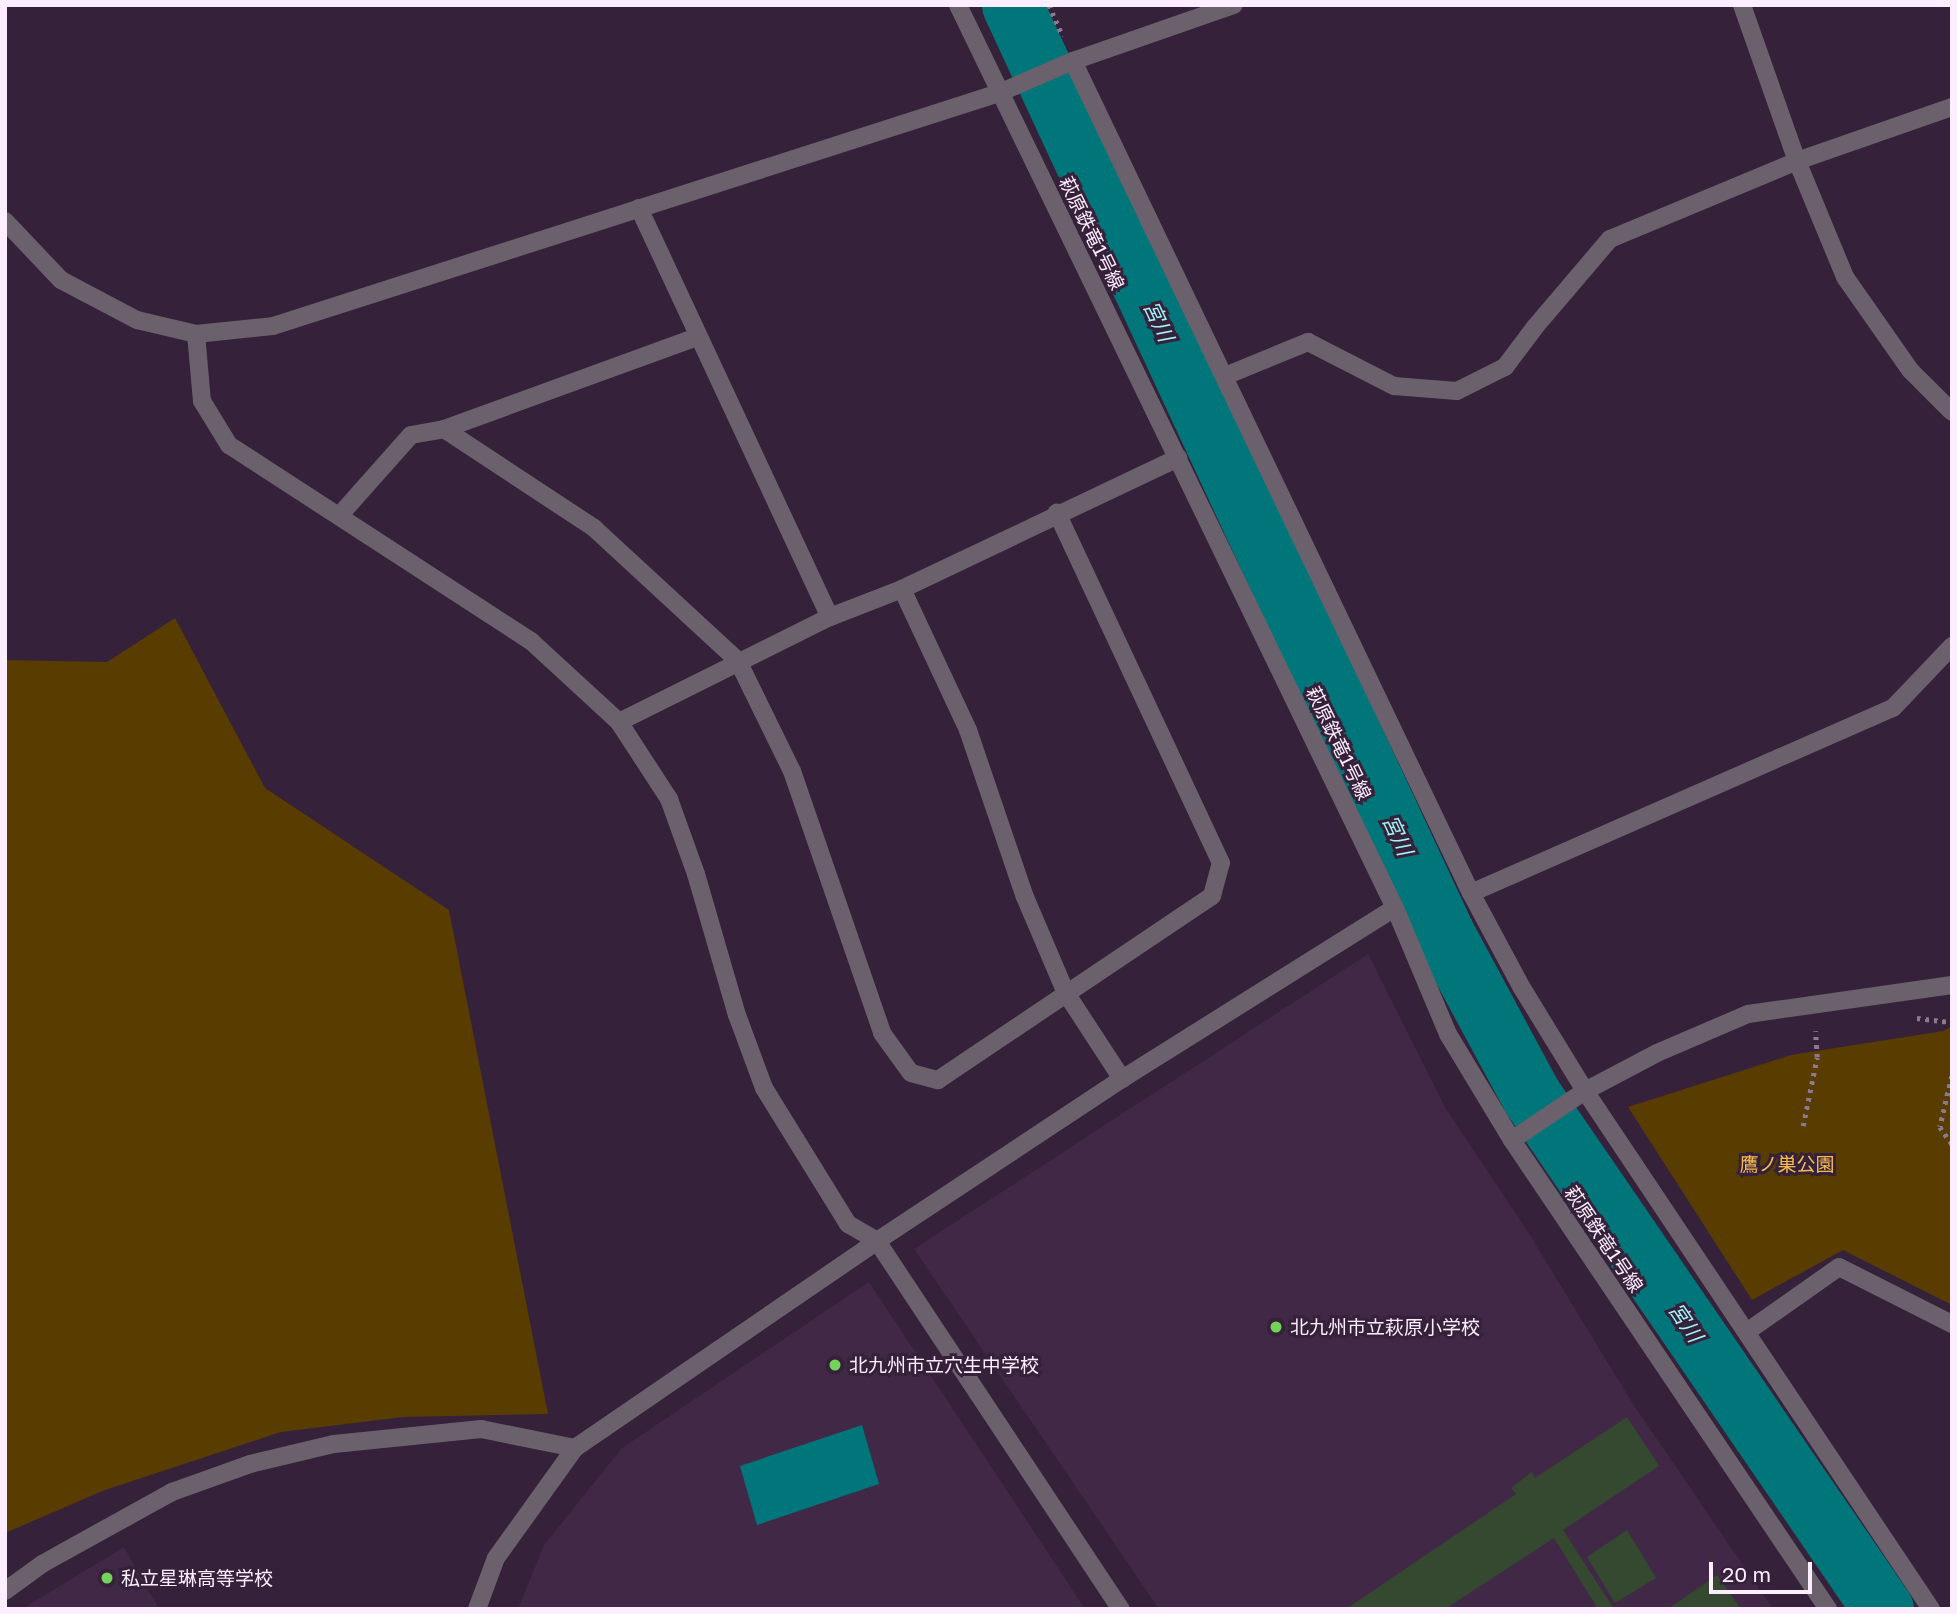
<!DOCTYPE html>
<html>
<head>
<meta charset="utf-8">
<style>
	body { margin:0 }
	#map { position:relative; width:1957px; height:1614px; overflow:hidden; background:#352139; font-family:"Golos Text","Noto Sans JP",sans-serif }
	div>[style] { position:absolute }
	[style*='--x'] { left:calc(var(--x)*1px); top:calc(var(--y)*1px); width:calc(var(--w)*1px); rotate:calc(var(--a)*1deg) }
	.built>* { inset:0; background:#412847 }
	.green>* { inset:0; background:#583c00 }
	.water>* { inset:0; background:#00767b }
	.river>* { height:61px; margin:-30.5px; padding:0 30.5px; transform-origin:30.5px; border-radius:30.5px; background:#00767b }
	.building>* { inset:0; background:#34492f }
	.path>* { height:4.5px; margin-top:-2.25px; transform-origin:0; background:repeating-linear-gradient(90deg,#8b7a8f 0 3.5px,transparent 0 8.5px) }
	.minor>* { height:18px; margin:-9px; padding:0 9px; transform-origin:9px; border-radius:9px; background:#6b616d }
	.tertiary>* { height:18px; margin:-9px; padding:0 9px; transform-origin:9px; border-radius:9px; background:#6b616d }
	.dots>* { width:19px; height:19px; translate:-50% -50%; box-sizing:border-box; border:4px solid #352139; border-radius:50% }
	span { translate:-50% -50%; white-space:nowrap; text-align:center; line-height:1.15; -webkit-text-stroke:6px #352139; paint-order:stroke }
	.street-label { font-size:19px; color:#fceeff }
	.park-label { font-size:19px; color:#f7bc51 }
	.poi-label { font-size:19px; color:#fceeff }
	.left { translate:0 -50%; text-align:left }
	.water-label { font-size:21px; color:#9ff5f9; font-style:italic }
	.frame { position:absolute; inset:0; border:7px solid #fceeff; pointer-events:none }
	.scale { position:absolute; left:1709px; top:1562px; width:103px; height:32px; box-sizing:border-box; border:4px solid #fceeff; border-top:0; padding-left:9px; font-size:21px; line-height:24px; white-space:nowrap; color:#fceeff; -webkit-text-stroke:5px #352139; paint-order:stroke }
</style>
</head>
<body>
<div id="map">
	<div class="built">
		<div style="clip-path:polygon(1368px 954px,1446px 1109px,1528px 1232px,1633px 1404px,1773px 1609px,1159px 1609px,914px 1249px)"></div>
		<div style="clip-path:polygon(869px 1282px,1085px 1609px,518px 1609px,544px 1545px,622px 1448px)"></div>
		<div style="clip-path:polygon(124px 1547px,159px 1609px,22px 1609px)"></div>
	</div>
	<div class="green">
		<div style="clip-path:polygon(175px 618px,265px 788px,449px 910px,548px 1414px,403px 1417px,281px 1432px,105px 1490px,5px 1533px,5px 660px,107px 662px)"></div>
		<div style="clip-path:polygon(1952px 1026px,1952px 1305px,1843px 1250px,1752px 1300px,1628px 1107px,1791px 1055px,1943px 1031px)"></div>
	</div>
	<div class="water">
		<div style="clip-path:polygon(862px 1425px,879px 1484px,757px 1525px,740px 1466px)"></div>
	</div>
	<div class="river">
		<div style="--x:1012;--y:5;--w:1022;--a:65.06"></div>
		<div style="--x:1443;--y:932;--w:187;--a:61.7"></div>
		<div style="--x:1532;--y:1097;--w:621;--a:55.57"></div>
	</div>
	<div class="building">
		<div style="clip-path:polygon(1627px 1417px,1659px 1466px,1563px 1530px,1614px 1609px,1598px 1609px,1554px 1538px,1445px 1609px,1346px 1609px,1516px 1494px,1511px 1488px,1532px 1472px,1535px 1478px)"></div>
		<div style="clip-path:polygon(1627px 1530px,1656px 1578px,1615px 1603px,1587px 1557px)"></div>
		<div style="clip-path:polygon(1717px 1575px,1741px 1609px,1668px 1609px)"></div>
	</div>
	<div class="path">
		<div style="--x:1049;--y:5;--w:34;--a:66"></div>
		<div style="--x:1917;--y:1018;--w:35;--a:7"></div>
		<div style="--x:1952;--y:1076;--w:52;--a:103.2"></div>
		<div style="--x:1940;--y:1127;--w:21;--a:55"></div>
		<div style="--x:1803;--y:1126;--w:70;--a:-78.5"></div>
		<div style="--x:1817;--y:1057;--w:26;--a:-94"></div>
	</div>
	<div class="minor">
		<div style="--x:1742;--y:5;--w:165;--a:70.6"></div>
		<div style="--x:1797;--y:161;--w:126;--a:67.5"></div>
		<div style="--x:1845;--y:277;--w:113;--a:55"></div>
		<div style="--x:1910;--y:370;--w:59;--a:45"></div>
		<div style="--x:1073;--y:61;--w:922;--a:64.44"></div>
		<div style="--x:1471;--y:893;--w:108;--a:61.8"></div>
		<div style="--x:1522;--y:988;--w:121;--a:58.5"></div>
		<div style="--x:1585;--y:1091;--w:623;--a:56.26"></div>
		<div style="--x:639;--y:208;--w:451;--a:65"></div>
		<div style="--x:5;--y:221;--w:81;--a:46.5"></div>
		<div style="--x:61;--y:280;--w:86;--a:27.8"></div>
		<div style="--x:137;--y:320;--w:61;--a:13.3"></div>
		<div style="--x:196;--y:334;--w:77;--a:-5.9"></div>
		<div style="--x:273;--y:326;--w:762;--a:-17.79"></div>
		<div style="--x:999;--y:93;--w:81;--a:-23.4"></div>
		<div style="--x:1073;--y:61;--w:170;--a:-19.2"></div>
		<div style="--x:196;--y:334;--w:67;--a:84.9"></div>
		<div style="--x:202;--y:401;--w:52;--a:58.5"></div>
		<div style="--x:229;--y:445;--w:361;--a:33"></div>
		<div style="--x:532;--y:642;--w:118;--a:42.6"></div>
		<div style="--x:619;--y:722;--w:92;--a:57"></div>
		<div style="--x:669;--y:799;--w:80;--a:70.2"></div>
		<div style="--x:696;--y:874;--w:147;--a:73.8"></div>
		<div style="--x:737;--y:1015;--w:78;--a:69.7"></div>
		<div style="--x:764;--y:1088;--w:160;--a:58.3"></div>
		<div style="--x:848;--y:1224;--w:34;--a:30"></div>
		<div style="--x:877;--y:1241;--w:442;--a:56.5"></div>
		<div style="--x:697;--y:337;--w:269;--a:160"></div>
		<div style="--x:444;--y:429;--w:180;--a:33.4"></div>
		<div style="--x:594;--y:528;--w:196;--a:42.7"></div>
		<div style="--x:738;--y:661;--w:123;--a:63.9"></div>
		<div style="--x:792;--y:771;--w:277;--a:71"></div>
		<div style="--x:882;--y:1033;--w:49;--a:54.1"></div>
		<div style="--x:911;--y:1073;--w:28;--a:15"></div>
		<div style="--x:938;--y:1080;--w:330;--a:-33.9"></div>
		<div style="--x:1212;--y:896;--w:34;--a:-75"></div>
		<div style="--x:1221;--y:863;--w:387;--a:-115.1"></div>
		<div style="--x:1225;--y:376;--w:90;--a:-22.3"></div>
		<div style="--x:1308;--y:342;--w:97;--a:27.1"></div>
		<div style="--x:1394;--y:386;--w:63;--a:4.5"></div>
		<div style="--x:1457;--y:391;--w:54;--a:-26.6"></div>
		<div style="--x:1505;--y:367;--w:50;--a:-53.1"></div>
		<div style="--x:1535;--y:327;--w:116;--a:-49.6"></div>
		<div style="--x:1610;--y:239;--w:203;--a:-22.6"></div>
		<div style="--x:1797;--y:161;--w:164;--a:-19.2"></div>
		<div style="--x:339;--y:516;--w:108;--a:-48.4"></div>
		<div style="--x:411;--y:435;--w:34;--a:-10"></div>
		<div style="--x:902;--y:589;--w:156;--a:64.9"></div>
		<div style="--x:968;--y:730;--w:176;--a:71.2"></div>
		<div style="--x:1025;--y:897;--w:104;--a:66.9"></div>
		<div style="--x:1066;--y:993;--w:103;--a:56.9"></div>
		<div style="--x:619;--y:722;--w:236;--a:-26.5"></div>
		<div style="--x:830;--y:617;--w:77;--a:-21.3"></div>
		<div style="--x:902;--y:589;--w:306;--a:-25.4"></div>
		<div style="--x:1471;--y:893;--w:461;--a:-23.7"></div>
		<div style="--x:1893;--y:708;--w:86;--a:-46.4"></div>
		<div style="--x:1512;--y:1140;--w:88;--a:-33.9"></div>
		<div style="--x:1585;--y:1091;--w:81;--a:-27.8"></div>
		<div style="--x:1657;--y:1053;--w:99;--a:-23.2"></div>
		<div style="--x:1748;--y:1014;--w:206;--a:-8.1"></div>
		<div style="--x:1748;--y:1331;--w:111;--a:-35.1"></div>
		<div style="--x:1839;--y:1267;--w:127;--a:26.8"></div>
		<div style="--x:5;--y:1591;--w:46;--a:-36.1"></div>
		<div style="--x:42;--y:1564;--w:149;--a:-29"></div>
		<div style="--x:172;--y:1492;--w:83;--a:-19.7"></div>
		<div style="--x:250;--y:1464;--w:86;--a:-13.4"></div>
		<div style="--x:334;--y:1444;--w:148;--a:-5.8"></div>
		<div style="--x:481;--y:1429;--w:96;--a:11.4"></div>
		<div style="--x:477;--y:1609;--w:54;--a:-69.6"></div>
		<div style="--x:496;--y:1558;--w:135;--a:-54.3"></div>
		<div style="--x:575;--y:1448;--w:366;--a:-34.4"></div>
		<div style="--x:877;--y:1241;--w:294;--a:-33.5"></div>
		<div style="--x:1122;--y:1079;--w:322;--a:-32.1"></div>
	</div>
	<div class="tertiary">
		<div style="--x:958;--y:5;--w:1003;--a:64.18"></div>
		<div style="--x:1395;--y:908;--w:137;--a:67.2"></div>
		<div style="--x:1448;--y:1034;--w:124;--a:58.9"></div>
		<div style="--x:1512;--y:1140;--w:566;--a:56.03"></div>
	</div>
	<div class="dots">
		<div style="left:1276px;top:1327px;background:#74d25c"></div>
		<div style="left:835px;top:1365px;background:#74d25c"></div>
		<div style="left:107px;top:1578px;background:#74d25c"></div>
	</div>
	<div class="street-label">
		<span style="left:1092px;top:233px;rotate:64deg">萩原鉄竜1号線</span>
		<span style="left:1339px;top:743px;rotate:64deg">萩原鉄竜1号線</span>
		<span style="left:1604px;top:1239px;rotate:56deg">萩原鉄竜1号線</span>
	</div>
	<div class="park-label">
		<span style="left:1787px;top:1164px">鷹ノ巣公園</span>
	</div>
	<div class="poi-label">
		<span class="left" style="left:1290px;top:1327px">北九州市立萩原小学校</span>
		<span class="left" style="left:849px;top:1365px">北九州市立穴生中学校</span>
		<span class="left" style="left:121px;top:1578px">私立星琳高等学校</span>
	</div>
	<div class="water-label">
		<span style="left:1159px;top:321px;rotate:65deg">宮川</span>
		<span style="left:1398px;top:835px;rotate:65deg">宮川</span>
		<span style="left:1686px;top:1322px;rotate:56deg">宮川</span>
	</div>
	<div class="frame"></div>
	<div class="scale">20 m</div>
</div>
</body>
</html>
